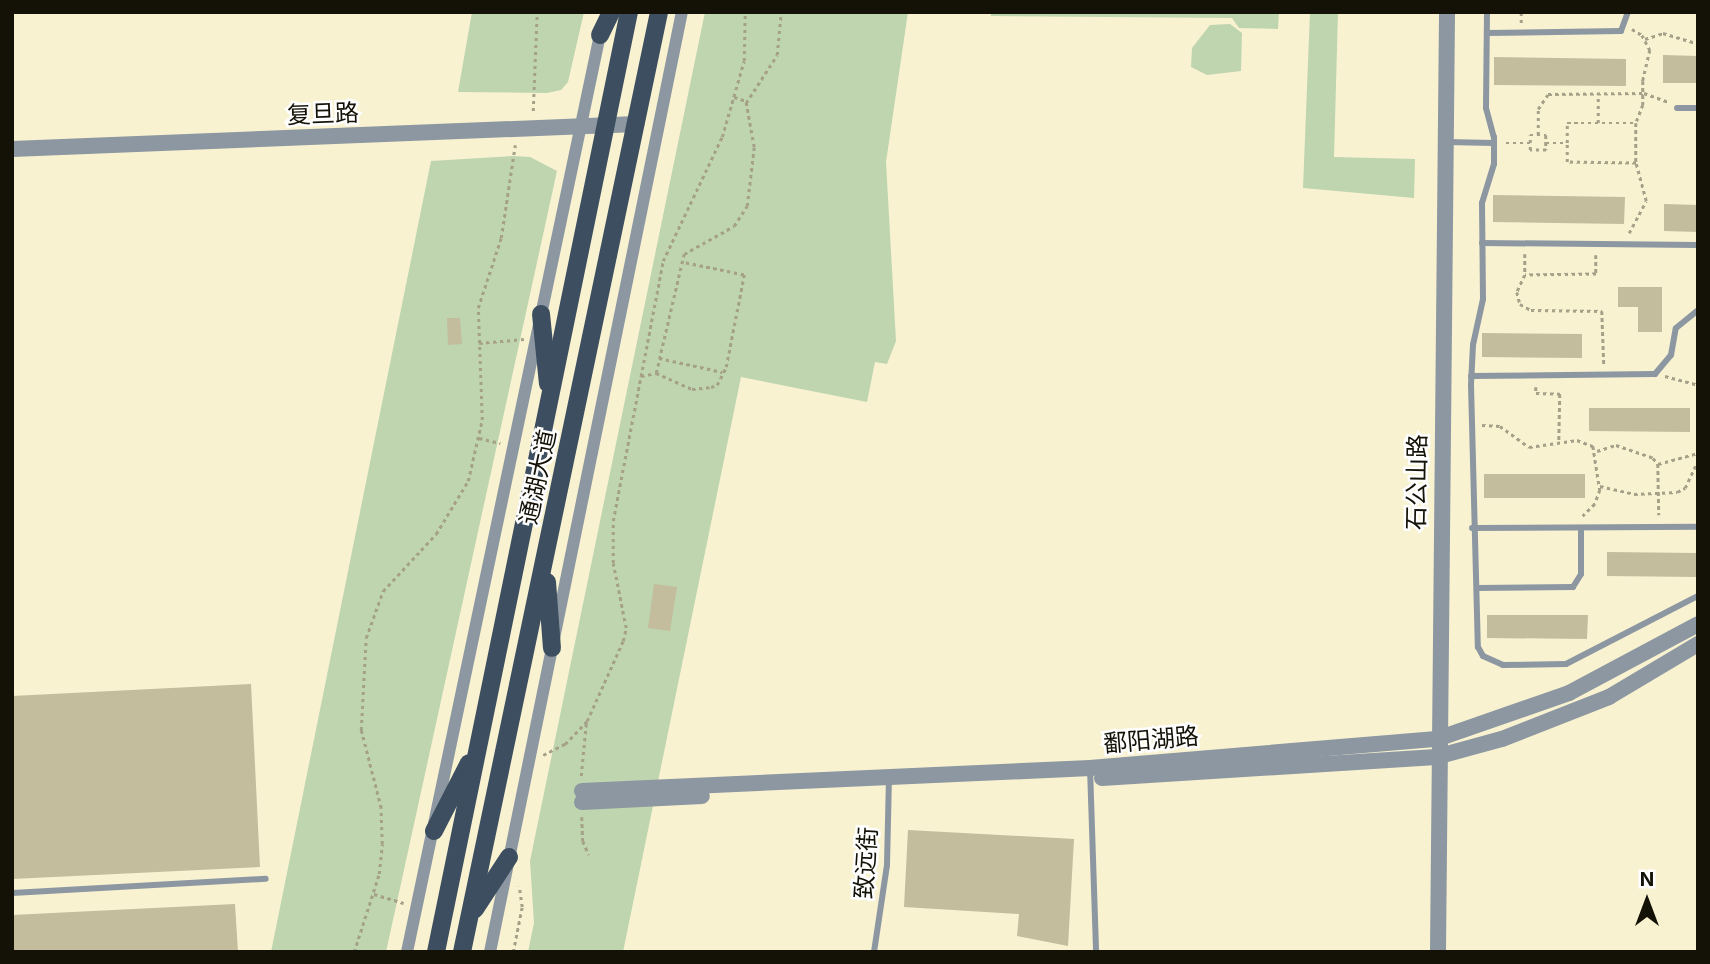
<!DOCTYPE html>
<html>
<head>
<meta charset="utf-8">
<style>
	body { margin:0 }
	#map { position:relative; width:1710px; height:964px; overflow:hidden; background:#f8f2d1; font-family:Inter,"Noto Sans SC",sans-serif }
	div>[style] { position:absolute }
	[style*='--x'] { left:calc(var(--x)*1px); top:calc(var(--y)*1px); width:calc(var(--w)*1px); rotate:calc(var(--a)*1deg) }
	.green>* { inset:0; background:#bed5af }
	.building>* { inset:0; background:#c3bc9d }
	.path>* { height:2.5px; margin-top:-1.25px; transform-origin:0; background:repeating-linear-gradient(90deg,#a5a188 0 3.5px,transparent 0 7px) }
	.service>* { height:6px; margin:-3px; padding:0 3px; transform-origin:3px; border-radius:3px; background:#8c97a1 }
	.minor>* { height:12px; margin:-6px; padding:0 6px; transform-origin:6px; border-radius:6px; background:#8c97a1 }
	.tertiary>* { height:16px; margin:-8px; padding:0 8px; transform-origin:8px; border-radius:8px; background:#8c97a1 }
	.primary>* { height:18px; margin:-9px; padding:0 9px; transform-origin:9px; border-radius:9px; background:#3c4e5f }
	span { translate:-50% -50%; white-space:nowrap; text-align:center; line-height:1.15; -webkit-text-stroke:5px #fefefe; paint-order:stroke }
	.street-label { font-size:24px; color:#141207 }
	.frame { position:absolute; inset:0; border:14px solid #141207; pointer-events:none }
	.north { position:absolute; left:1612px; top:866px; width:70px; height:70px; -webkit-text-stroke:5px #fefefe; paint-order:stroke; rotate:0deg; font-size:19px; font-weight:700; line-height:28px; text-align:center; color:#141207 }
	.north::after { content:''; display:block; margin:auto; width:24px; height:32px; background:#141207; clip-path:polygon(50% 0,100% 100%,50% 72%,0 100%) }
</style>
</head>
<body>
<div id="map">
	<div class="green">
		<div style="clip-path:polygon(472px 12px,584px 12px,568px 82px,561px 90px,547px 93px,458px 92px)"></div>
		<div style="clip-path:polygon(705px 12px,908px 12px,886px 162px,896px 341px,887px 364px,875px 362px,867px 402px,741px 377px,623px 952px,528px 952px,534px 923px,530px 861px)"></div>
		<div style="clip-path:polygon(991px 12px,1279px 12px,1278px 29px,1239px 28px,1232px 18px,991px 16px)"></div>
		<div style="clip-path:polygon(1310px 12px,1338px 12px,1334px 157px,1415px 159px,1414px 198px,1303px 188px)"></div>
		<div style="clip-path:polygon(1210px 25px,1230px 24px,1242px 33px,1241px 71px,1207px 75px,1191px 67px,1192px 48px)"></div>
		<div style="clip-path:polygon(513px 156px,530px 157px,557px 171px,386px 952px,271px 952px,431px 161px)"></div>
	</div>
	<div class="building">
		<div style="clip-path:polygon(1663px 55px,1698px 56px,1698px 83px,1663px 83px)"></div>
		<div style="clip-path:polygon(1494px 57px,1626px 59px,1626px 86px,1494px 85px)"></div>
		<div style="clip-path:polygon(1493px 195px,1625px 197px,1624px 224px,1493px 222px)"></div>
		<div style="clip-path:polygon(1664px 204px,1698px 205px,1698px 232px,1664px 231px)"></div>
		<div style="clip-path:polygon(1618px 287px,1662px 287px,1662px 332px,1638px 332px,1638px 307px,1618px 307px)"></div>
		<div style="clip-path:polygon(447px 318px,460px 318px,462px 344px,448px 345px)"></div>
		<div style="clip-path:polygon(1482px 333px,1582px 334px,1582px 358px,1482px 357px)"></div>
		<div style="clip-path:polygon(1589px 408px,1690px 408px,1690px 432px,1589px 431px)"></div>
		<div style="clip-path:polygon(1484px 474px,1585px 474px,1585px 498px,1484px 498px)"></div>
		<div style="clip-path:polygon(1607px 552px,1698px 553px,1698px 577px,1607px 576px)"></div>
		<div style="clip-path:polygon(654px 584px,677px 587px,670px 631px,648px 628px)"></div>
		<div style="clip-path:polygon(1487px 615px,1588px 615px,1587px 639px,1487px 638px)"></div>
		<div style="clip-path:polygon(251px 684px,260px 867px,12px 879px,12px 696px)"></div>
		<div style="clip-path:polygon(908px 830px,1074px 839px,1068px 946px,1017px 936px,1019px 914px,904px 907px)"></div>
		<div style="clip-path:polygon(235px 904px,238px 952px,12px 952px,12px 915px)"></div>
	</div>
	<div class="path">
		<div style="--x:1521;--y:23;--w:11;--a:-90"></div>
		<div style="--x:1632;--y:29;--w:12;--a:31"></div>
		<div style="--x:1642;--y:35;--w:17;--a:62"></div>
		<div style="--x:1650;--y:50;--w:32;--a:103"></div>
		<div style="--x:1643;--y:81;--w:24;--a:90"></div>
		<div style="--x:1643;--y:105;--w:19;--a:111"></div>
		<div style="--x:1645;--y:39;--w:19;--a:-18"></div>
		<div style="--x:1663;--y:33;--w:37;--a:17"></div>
		<div style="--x:734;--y:97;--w:14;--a:17"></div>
		<div style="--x:533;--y:111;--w:99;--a:-87.7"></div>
		<div style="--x:1598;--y:123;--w:30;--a:-90"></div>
		<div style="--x:1530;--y:135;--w:16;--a:0"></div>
		<div style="--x:1546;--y:135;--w:15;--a:90"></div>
		<div style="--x:1546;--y:150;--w:16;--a:180"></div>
		<div style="--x:1530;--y:150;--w:15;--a:-90"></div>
		<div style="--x:1538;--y:135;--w:26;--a:-90"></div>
		<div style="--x:1538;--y:109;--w:18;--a:-56"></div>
		<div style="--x:1548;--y:94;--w:96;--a:-0.6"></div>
		<div style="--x:1644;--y:93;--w:27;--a:20"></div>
		<div style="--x:1506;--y:143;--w:24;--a:0"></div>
		<div style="--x:1546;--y:143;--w:21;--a:0"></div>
		<div style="--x:1567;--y:143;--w:20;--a:-90"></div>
		<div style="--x:1567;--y:123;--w:69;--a:0"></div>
		<div style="--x:1636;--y:123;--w:40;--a:90"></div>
		<div style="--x:1636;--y:163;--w:69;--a:-179.2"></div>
		<div style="--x:1567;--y:162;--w:19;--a:-90"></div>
		<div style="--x:1698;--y:152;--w:7;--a:90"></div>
		<div style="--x:1629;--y:233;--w:36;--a:-62"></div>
		<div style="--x:1646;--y:201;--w:39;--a:-105"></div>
		<div style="--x:1525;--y:254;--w:21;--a:90"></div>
		<div style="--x:1596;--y:255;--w:19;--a:90"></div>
		<div style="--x:1596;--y:274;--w:71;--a:179.2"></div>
		<div style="--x:1525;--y:275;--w:19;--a:115"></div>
		<div style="--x:1517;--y:292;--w:12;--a:76"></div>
		<div style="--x:1520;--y:304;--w:13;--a:29"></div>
		<div style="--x:1531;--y:310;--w:71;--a:0.8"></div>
		<div style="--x:1602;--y:311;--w:54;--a:87.9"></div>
		<div style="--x:479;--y:343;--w:45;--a:-5.1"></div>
		<div style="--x:659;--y:358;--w:65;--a:12.5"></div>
		<div style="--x:656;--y:373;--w:122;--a:-76.8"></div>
		<div style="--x:684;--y:254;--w:57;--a:-29.2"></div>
		<div style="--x:734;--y:226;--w:24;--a:-57"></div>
		<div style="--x:747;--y:206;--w:59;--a:-83.2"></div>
		<div style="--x:754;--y:147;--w:45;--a:-100.3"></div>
		<div style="--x:746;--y:103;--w:57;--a:-57.1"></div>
		<div style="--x:777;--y:55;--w:43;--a:-84.7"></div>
		<div style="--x:641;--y:376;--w:15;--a:-11"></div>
		<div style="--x:656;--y:373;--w:39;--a:24"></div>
		<div style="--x:692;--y:389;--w:19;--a:-6"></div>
		<div style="--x:711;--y:387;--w:6;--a:-18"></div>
		<div style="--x:717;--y:385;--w:20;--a:-63"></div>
		<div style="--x:726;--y:367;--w:94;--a:-78.9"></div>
		<div style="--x:744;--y:275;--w:64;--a:-168.3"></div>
		<div style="--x:1665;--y:376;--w:34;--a:15"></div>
		<div style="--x:1536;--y:387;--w:6;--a:90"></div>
		<div style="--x:1536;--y:393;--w:24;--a:2"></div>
		<div style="--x:1560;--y:394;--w:47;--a:91.2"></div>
		<div style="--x:1482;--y:425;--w:18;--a:3"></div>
		<div style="--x:1500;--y:426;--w:36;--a:36"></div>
		<div style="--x:1529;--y:447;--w:49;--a:-8.3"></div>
		<div style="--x:1577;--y:440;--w:17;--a:21"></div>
		<div style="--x:1593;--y:446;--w:45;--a:81"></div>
		<div style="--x:1600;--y:490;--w:15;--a:110"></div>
		<div style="--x:1595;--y:504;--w:18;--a:135"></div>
		<div style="--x:479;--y:438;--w:22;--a:13"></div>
		<div style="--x:1597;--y:451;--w:20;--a:-18"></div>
		<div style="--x:1616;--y:445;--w:39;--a:19"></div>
		<div style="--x:1653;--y:458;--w:8;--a:50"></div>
		<div style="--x:1658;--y:464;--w:51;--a:88.9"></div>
		<div style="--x:1658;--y:464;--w:41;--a:-15.4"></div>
		<div style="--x:1600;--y:486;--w:35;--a:13"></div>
		<div style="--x:1634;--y:494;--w:43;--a:-2.7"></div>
		<div style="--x:1677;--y:492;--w:9;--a:-27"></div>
		<div style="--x:1685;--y:488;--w:31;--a:-65"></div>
		<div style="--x:543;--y:755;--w:25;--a:-27"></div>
		<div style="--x:565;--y:744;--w:32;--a:-46"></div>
		<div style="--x:587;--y:721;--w:88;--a:-65.8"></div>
		<div style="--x:623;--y:641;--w:13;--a:-77"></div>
		<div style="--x:626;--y:628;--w:66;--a:-101.3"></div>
		<div style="--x:613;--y:563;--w:42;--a:-90"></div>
		<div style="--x:613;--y:521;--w:265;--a:-79.1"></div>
		<div style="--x:663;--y:261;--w:137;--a:-64.6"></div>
		<div style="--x:722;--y:137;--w:79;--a:-73.9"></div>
		<div style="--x:744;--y:61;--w:49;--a:-88.8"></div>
		<div style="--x:581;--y:776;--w:53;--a:-84.6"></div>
		<div style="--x:582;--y:817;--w:24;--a:88"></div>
		<div style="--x:583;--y:841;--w:15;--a:67"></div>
		<div style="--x:374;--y:894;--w:31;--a:17"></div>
		<div style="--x:354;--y:952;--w:82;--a:-72.2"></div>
		<div style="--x:379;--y:874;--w:30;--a:-84"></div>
		<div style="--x:382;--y:844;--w:36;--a:-92"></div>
		<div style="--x:381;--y:808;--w:81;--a:-104.4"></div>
		<div style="--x:361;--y:730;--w:92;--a:-86.9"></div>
		<div style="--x:366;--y:638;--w:50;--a:-70.1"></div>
		<div style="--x:383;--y:591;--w:78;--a:-47.1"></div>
		<div style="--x:436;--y:534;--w:62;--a:-58.9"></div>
		<div style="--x:468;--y:481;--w:63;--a:-77.1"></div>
		<div style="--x:482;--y:420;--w:112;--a:-92"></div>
		<div style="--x:478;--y:308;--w:74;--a:-71.8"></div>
		<div style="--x:501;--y:238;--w:94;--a:-81.4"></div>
		<div style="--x:513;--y:952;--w:46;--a:-78.7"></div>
		<div style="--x:522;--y:907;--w:21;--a:-98"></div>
	</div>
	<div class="service">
		<div style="--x:1487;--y:12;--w:96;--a:90.6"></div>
		<div style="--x:1486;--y:108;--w:30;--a:75"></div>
		<div style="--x:1494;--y:137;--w:27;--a:90"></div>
		<div style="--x:1494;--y:164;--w:41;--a:107.1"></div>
		<div style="--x:1482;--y:203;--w:96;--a:89.4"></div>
		<div style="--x:1483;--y:299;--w:47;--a:102.3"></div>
		<div style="--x:1473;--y:345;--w:40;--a:92.9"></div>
		<div style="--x:1471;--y:385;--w:262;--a:88.5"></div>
		<div style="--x:1478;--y:647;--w:10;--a:61"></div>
		<div style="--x:1483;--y:656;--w:22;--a:24"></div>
		<div style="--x:1503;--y:665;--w:63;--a:-0.9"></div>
		<div style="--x:1566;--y:664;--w:148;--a:-27.3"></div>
		<div style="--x:1487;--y:33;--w:134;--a:-0.9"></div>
		<div style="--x:1621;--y:31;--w:20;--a:-70"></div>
		<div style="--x:1677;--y:108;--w:21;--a:0"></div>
		<div style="--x:1447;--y:142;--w:47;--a:1.2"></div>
		<div style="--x:1482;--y:243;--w:216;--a:0.5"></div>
		<div style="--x:1471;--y:376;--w:184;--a:-0.6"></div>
		<div style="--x:1655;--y:374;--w:25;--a:-50"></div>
		<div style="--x:1671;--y:355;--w:27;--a:-80"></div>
		<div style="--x:1676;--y:328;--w:28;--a:-39"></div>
		<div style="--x:1472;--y:528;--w:226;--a:-0.3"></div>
		<div style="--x:1477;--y:588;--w:96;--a:-0.6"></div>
		<div style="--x:1573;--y:587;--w:15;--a:-58"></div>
		<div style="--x:1581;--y:574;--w:46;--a:-90"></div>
		<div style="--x:1090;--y:768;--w:184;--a:88.1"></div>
		<div style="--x:12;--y:893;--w:254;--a:-3.2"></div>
		<div style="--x:874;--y:952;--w:88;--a:-81.5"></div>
		<div style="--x:887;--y:865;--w:85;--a:-88.7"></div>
	</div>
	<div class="minor">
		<div style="--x:407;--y:952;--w:942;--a:-78.12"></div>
		<div style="--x:490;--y:952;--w:959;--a:-78.46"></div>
	</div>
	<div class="tertiary">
		<div style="--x:12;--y:149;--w:625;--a:-2.29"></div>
		<div style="--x:1102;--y:778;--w:335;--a:-3.6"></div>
		<div style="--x:1436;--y:757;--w:68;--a:-15.3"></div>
		<div style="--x:1502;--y:739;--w:115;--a:-21.4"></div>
		<div style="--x:1609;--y:697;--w:104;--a:-30.8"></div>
		<div style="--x:582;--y:791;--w:509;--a:-2.59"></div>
		<div style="--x:1090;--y:768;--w:348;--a:-4.8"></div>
		<div style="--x:1437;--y:739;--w:140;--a:-19.2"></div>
		<div style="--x:1569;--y:693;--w:146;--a:-28.1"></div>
		<div style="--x:582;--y:802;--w:120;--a:-2.9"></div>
		<div style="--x:1438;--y:952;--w:940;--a:-89.45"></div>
	</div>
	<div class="primary">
		<div style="--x:600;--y:35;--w:25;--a:-64"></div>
		<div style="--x:541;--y:314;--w:70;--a:84.3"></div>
		<div style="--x:547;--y:582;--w:66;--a:85.7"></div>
		<div style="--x:434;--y:831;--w:76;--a:-62.8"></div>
		<div style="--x:475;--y:909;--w:62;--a:-56.8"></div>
		<div style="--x:436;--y:952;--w:960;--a:-78.4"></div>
		<div style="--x:462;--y:952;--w:960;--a:-78.16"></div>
	</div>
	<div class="street-label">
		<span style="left:323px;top:114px;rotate:-2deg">复旦路</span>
		<span style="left:538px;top:477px;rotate:-78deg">通湖大道</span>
		<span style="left:1417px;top:482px;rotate:-89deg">石公山路</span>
		<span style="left:1151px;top:740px;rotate:-5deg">鄱阳湖路</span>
		<span style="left:866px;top:863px;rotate:-86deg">致远街</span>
	</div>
	<div class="frame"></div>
	<div class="north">N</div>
</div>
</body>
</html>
